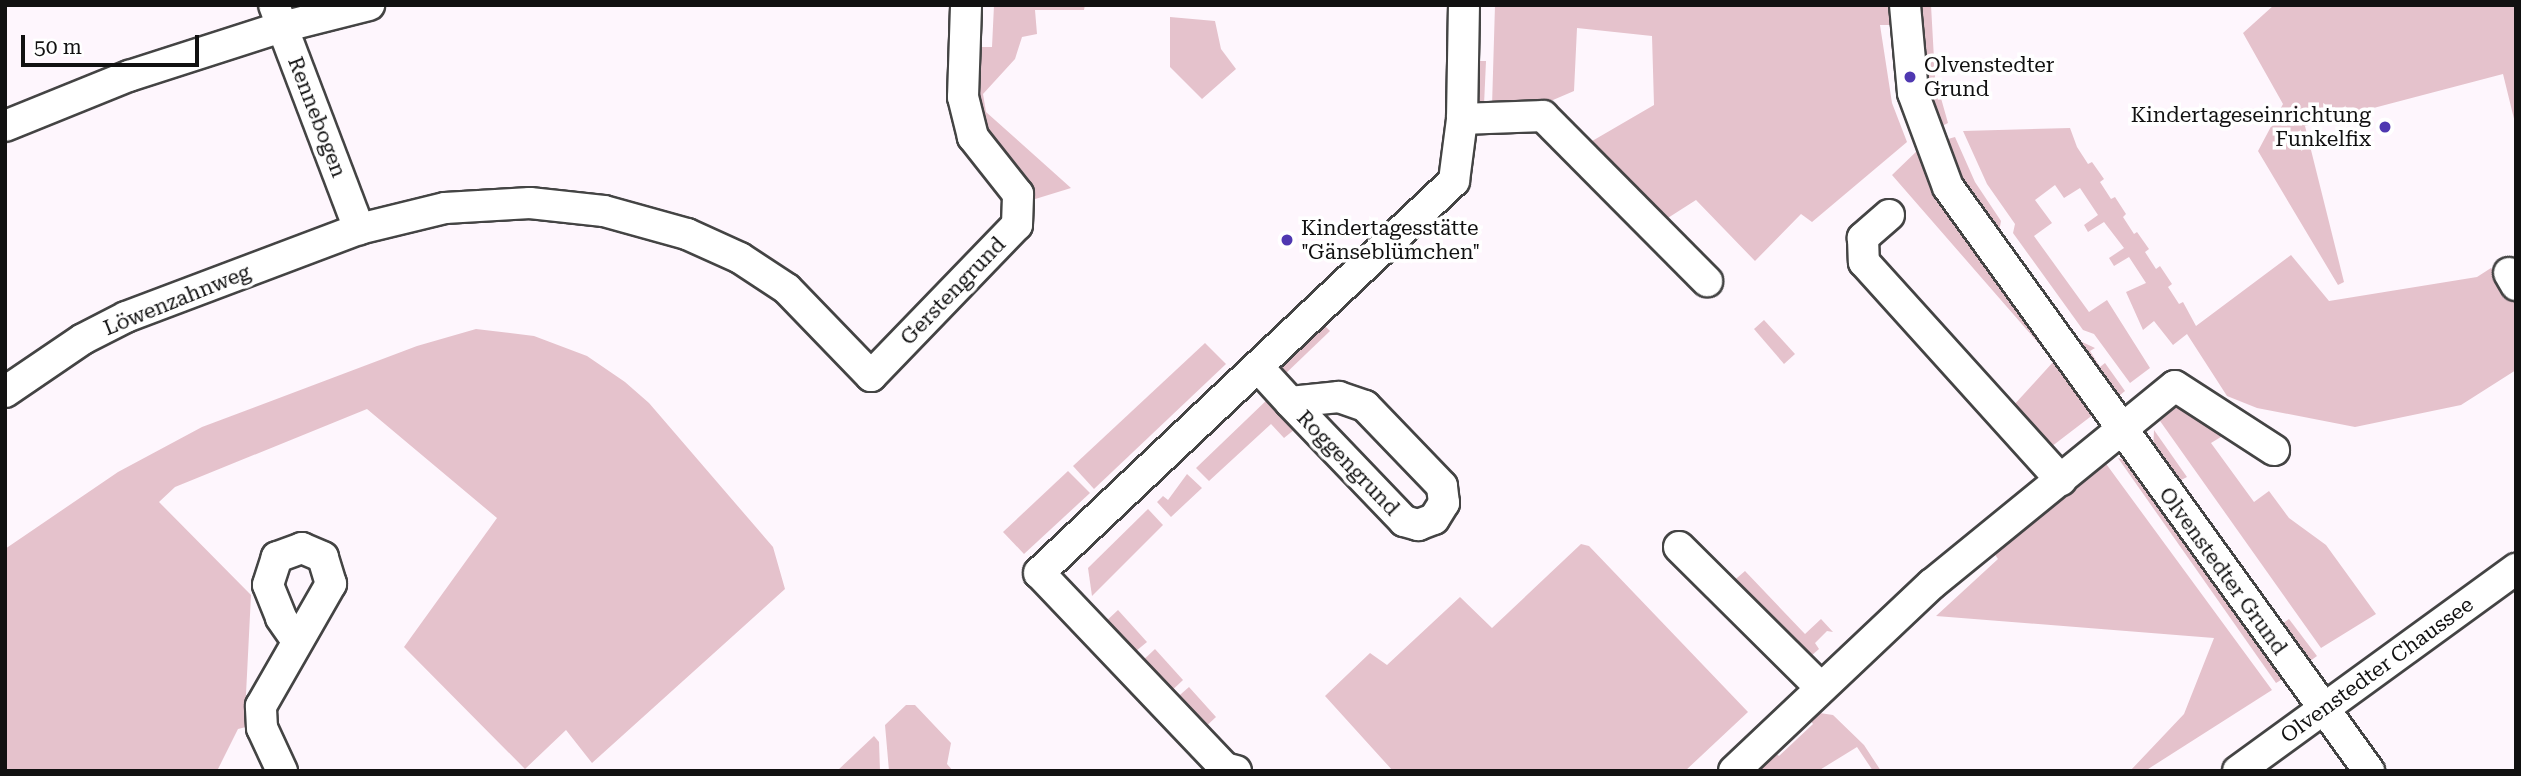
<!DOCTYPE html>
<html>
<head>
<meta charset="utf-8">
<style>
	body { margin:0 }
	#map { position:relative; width:2521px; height:776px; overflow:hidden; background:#fef6fd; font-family:"Roboto Serif",serif }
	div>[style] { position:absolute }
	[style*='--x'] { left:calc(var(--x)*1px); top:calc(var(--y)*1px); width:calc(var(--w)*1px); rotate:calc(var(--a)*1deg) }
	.green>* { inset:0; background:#e5c2cc }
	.roads { filter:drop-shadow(2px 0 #444) drop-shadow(-2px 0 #444) drop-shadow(0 2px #444) drop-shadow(0 -2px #444) }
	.minor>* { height:30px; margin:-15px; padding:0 15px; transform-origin:15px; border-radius:15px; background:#fff }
	.dots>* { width:19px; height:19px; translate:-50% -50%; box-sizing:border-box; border:4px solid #fff; border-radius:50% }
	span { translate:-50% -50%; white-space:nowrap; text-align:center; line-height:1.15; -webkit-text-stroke:7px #fff; paint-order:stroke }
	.poi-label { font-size:21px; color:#111 }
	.left { translate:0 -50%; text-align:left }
	.right { translate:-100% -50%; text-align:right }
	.street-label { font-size:21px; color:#111 }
	.frame { position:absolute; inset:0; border:7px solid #111; pointer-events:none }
	.scale { position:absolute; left:21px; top:35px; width:178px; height:32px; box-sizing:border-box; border:4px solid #111; border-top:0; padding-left:9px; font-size:21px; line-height:24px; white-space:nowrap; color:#111; -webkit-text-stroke:5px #fff; paint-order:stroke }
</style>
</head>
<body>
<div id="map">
	<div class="green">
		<div style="clip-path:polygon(994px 5px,1085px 5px,1084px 10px,1035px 10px,1037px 34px,1022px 37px,1015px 59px,983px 94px,986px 112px,1071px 188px,1032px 200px,1020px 169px,981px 124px,975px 47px,992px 47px)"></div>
		<div style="clip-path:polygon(1495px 5px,1895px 5px,1895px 25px,1880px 25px,1892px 103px,1907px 142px,1812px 222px,1801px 214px,1755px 261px,1696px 200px,1660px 223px,1587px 144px,1654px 105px,1652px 36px,1577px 28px,1574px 91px,1532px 109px,1492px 106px)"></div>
		<div style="clip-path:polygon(1917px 5px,1931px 5px,1935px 77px,1948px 123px,1936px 129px,1924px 93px)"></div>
		<div style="clip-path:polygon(2274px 5px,2516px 5px,2516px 127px,2503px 74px,2305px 126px,2344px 282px,2338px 285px,2258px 151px,2283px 104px,2243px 33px)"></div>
		<div style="clip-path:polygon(1170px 17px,1215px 21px,1221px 49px,1236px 69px,1202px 99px,1170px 67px)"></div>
		<div style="clip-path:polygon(1471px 61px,1486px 61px,1484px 105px,1469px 94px)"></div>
		<div style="clip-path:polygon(2070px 128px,2077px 147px,2088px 164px,2092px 162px,2104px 179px,2100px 182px,2111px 199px,2115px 197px,2126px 214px,2123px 217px,2134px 234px,2137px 232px,2149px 249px,2145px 252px,2156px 269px,2160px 266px,2172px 284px,2168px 287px,2179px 304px,2183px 302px,2196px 326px,2291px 255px,2329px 301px,2477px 277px,2491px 268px,2516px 302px,2516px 370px,2461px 405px,2355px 427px,2257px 408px,2227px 396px,2187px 334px,2173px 345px,2154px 321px,2143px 330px,2126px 292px,2146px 283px,2129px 257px,2114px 266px,2109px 258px,2124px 248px,2104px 222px,2088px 232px,2084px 225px,2098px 215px,2080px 188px,2064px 198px,2055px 185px,2035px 200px,2052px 223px,2034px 236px,2089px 312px,2107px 300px,2150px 368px,2130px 383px,2094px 334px,2083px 330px,2013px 233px,2015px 224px,1987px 184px,1963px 131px)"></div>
		<div style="clip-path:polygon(1955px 137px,1975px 182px,2001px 221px,1999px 232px,2016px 255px,2011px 259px,1954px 171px,1941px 141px)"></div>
		<div style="clip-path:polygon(1920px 148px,2094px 414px,2047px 450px,2013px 406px,2054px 361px,1892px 175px)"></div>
		<div style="clip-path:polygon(2059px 312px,2080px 341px,2095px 348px,2090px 351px,2100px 367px,2105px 363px,2125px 391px,2114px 400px,2054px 315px)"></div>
		<div style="clip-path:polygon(1764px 320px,1795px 354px,1784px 364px,1754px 329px)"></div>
		<div style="clip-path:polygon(1320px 321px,1330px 331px,1282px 377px,1280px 358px)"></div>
		<div style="clip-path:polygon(476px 329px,534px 336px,587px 356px,625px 382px,649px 403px,773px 547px,785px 589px,592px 763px,566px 730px,525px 769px,404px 647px,497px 518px,367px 409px,175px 487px,159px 502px,251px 595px,245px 714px,250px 726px,238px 729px,217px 771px,5px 771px,5px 549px,118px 472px,202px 427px,417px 346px)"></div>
		<div style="clip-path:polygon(1205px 343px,1226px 364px,1094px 489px,1073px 466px)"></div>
		<div style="clip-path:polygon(1271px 396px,1300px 425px,1284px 438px,1271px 424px,1209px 481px,1196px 468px)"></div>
		<div style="clip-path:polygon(2179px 405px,2224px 435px,2211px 443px,2254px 502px,2269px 491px,2289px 518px,2326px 545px,2376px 614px,2321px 648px,2160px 421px)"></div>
		<div style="clip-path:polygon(2154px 430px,2187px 477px,2175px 483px,2153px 453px)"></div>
		<div style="clip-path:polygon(2118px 458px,2129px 461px,2286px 677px,2276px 683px)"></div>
		<div style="clip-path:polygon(2104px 461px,2272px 690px,2145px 771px,2130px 771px,2184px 714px,2214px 638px,1936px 616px,1998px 559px,1992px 550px)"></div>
		<div style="clip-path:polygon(1068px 471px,1090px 493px,1024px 554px,1003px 532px)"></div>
		<div style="clip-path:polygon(1187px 474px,1202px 488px,1171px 517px,1157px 502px,1163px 496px,1168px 500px)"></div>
		<div style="clip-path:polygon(1148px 509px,1163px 525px,1092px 596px,1088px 568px)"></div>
		<div style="clip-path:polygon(1581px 544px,1589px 546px,1748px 712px,1685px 771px,1393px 771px,1325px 696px,1370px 653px,1387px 665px,1460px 597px,1492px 628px)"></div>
		<div style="clip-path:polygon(1745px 571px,1805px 634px,1821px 619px,1833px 632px,1827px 631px,1815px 643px,1819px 649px,1804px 662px,1730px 584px)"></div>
		<div style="clip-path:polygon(1118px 610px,1147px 642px,1130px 656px,1124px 649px,1128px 644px,1114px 628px,1108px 632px,1102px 625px)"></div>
		<div style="clip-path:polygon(2289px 619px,2317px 656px,2306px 664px,2279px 626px)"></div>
		<div style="clip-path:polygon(1155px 649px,1183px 680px,1167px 695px,1139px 664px)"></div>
		<div style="clip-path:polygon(1189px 687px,1216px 717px,1201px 731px,1195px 724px,1200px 719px,1185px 703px,1179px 708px,1173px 701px)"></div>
		<div style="clip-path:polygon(906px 705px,915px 705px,951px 743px,947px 764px,953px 771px,889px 771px,885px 725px)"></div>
		<div style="clip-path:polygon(1813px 712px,1833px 715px,1864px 745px,1881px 771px,1873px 771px,1857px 747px,1818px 771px,1751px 771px,1772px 750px,1779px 756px,1813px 724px,1808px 717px)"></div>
		<div style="clip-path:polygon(874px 736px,879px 742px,880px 771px,837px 771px)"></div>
	</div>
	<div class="roads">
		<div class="minor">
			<div style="--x:274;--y:5;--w:240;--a:69.2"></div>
			<div style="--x:1905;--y:5;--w:88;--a:84.8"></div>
			<div style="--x:1913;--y:93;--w:100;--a:69.6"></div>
			<div style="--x:1948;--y:187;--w:720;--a:54.21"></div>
			<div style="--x:1462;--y:119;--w:81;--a:-2.1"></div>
			<div style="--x:1543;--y:116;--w:233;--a:45.2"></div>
			<div style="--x:5;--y:126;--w:134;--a:-22"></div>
			<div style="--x:129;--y:76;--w:161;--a:-17.8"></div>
			<div style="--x:282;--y:27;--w:90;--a:-14.2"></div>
			<div style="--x:1889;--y:215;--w:35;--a:139"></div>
			<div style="--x:1863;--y:238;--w:24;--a:88"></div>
			<div style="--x:1864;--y:262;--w:294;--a:47.9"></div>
			<div style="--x:2509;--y:273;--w:14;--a:60"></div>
			<div style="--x:1258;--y:367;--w:47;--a:47.6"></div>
			<div style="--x:1290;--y:402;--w:165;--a:46.2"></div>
			<div style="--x:1404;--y:521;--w:15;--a:16"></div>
			<div style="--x:1418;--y:525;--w:17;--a:-21"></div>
			<div style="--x:1434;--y:519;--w:19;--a:-58"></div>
			<div style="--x:1444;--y:503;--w:17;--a:-97"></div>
			<div style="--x:1442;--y:486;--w:111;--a:-133.9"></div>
			<div style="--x:1365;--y:406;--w:28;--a:-161"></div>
			<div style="--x:1339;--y:397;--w:49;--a:174.2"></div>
			<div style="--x:5;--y:392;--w:94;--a:-34.2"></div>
			<div style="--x:83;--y:339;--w:48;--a:-27.1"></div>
			<div style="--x:126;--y:317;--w:249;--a:-20.7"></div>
			<div style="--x:359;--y:229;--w:89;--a:-13.7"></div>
			<div style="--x:445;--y:208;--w:85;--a:-3.4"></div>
			<div style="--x:530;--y:203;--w:74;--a:6.2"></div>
			<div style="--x:604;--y:211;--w:86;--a:15.5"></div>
			<div style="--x:687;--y:234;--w:58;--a:24.4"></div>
			<div style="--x:740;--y:258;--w:56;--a:33.4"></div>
			<div style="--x:787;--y:289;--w:121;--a:46"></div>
			<div style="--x:871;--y:376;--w:210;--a:-46"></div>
			<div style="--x:1017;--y:225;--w:31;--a:-88"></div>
			<div style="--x:1018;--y:194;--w:73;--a:-128.3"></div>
			<div style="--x:973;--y:137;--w:41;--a:-104"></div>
			<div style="--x:963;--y:97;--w:92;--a:-88.1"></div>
			<div style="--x:1679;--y:547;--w:200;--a:44.8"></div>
			<div style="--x:282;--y:771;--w:47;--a:-114.9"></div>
			<div style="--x:262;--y:728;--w:22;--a:-93"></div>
			<div style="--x:261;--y:706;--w:141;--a:-60.2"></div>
			<div style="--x:331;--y:584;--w:28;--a:-107"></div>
			<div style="--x:323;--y:557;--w:23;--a:-157"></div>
			<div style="--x:302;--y:548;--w:27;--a:160"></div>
			<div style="--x:277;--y:557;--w:29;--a:108"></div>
			<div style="--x:268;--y:585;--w:35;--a:68"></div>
			<div style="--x:281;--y:618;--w:28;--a:55"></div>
			<div style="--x:1236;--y:771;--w:11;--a:-165"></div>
			<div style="--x:1225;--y:768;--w:269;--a:-133.6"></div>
			<div style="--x:1039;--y:573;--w:571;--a:-43.37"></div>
			<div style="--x:1454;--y:181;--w:63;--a:-82.6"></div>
			<div style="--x:1462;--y:119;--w:114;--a:-89"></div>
			<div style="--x:1734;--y:771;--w:272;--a:-43.4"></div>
			<div style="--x:1932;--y:584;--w:313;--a:-39.2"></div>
			<div style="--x:2175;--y:386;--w:118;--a:32.9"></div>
			<div style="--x:2238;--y:771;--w:344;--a:-36"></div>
		</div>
	</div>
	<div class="dots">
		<div style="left:1910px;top:77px;background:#4f38b1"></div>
		<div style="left:2385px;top:127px;background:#4f38b1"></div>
		<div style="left:1287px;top:240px;background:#4f38b1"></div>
	</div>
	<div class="poi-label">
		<span class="left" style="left:1924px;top:77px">Olvenstedter<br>Grund</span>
		<span class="right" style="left:2371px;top:127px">Kindertageseinrichtung<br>Funkelfix</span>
		<span class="left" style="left:1301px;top:240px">Kindertagesstätte<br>"Gänseblümchen"</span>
	</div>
	<div class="street-label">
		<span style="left:317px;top:117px;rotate:69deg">Rennebogen</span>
		<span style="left:953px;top:291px;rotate:-46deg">Gerstengrund</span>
		<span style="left:177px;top:300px;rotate:-22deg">Löwenzahnweg</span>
		<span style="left:1348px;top:463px;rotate:46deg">Roggengrund</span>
		<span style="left:2223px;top:571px;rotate:54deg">Olvenstedter Grund</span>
		<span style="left:2377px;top:670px;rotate:-36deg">Olvenstedter Chaussee</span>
	</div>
	<div class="frame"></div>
	<div class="scale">50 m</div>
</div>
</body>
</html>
